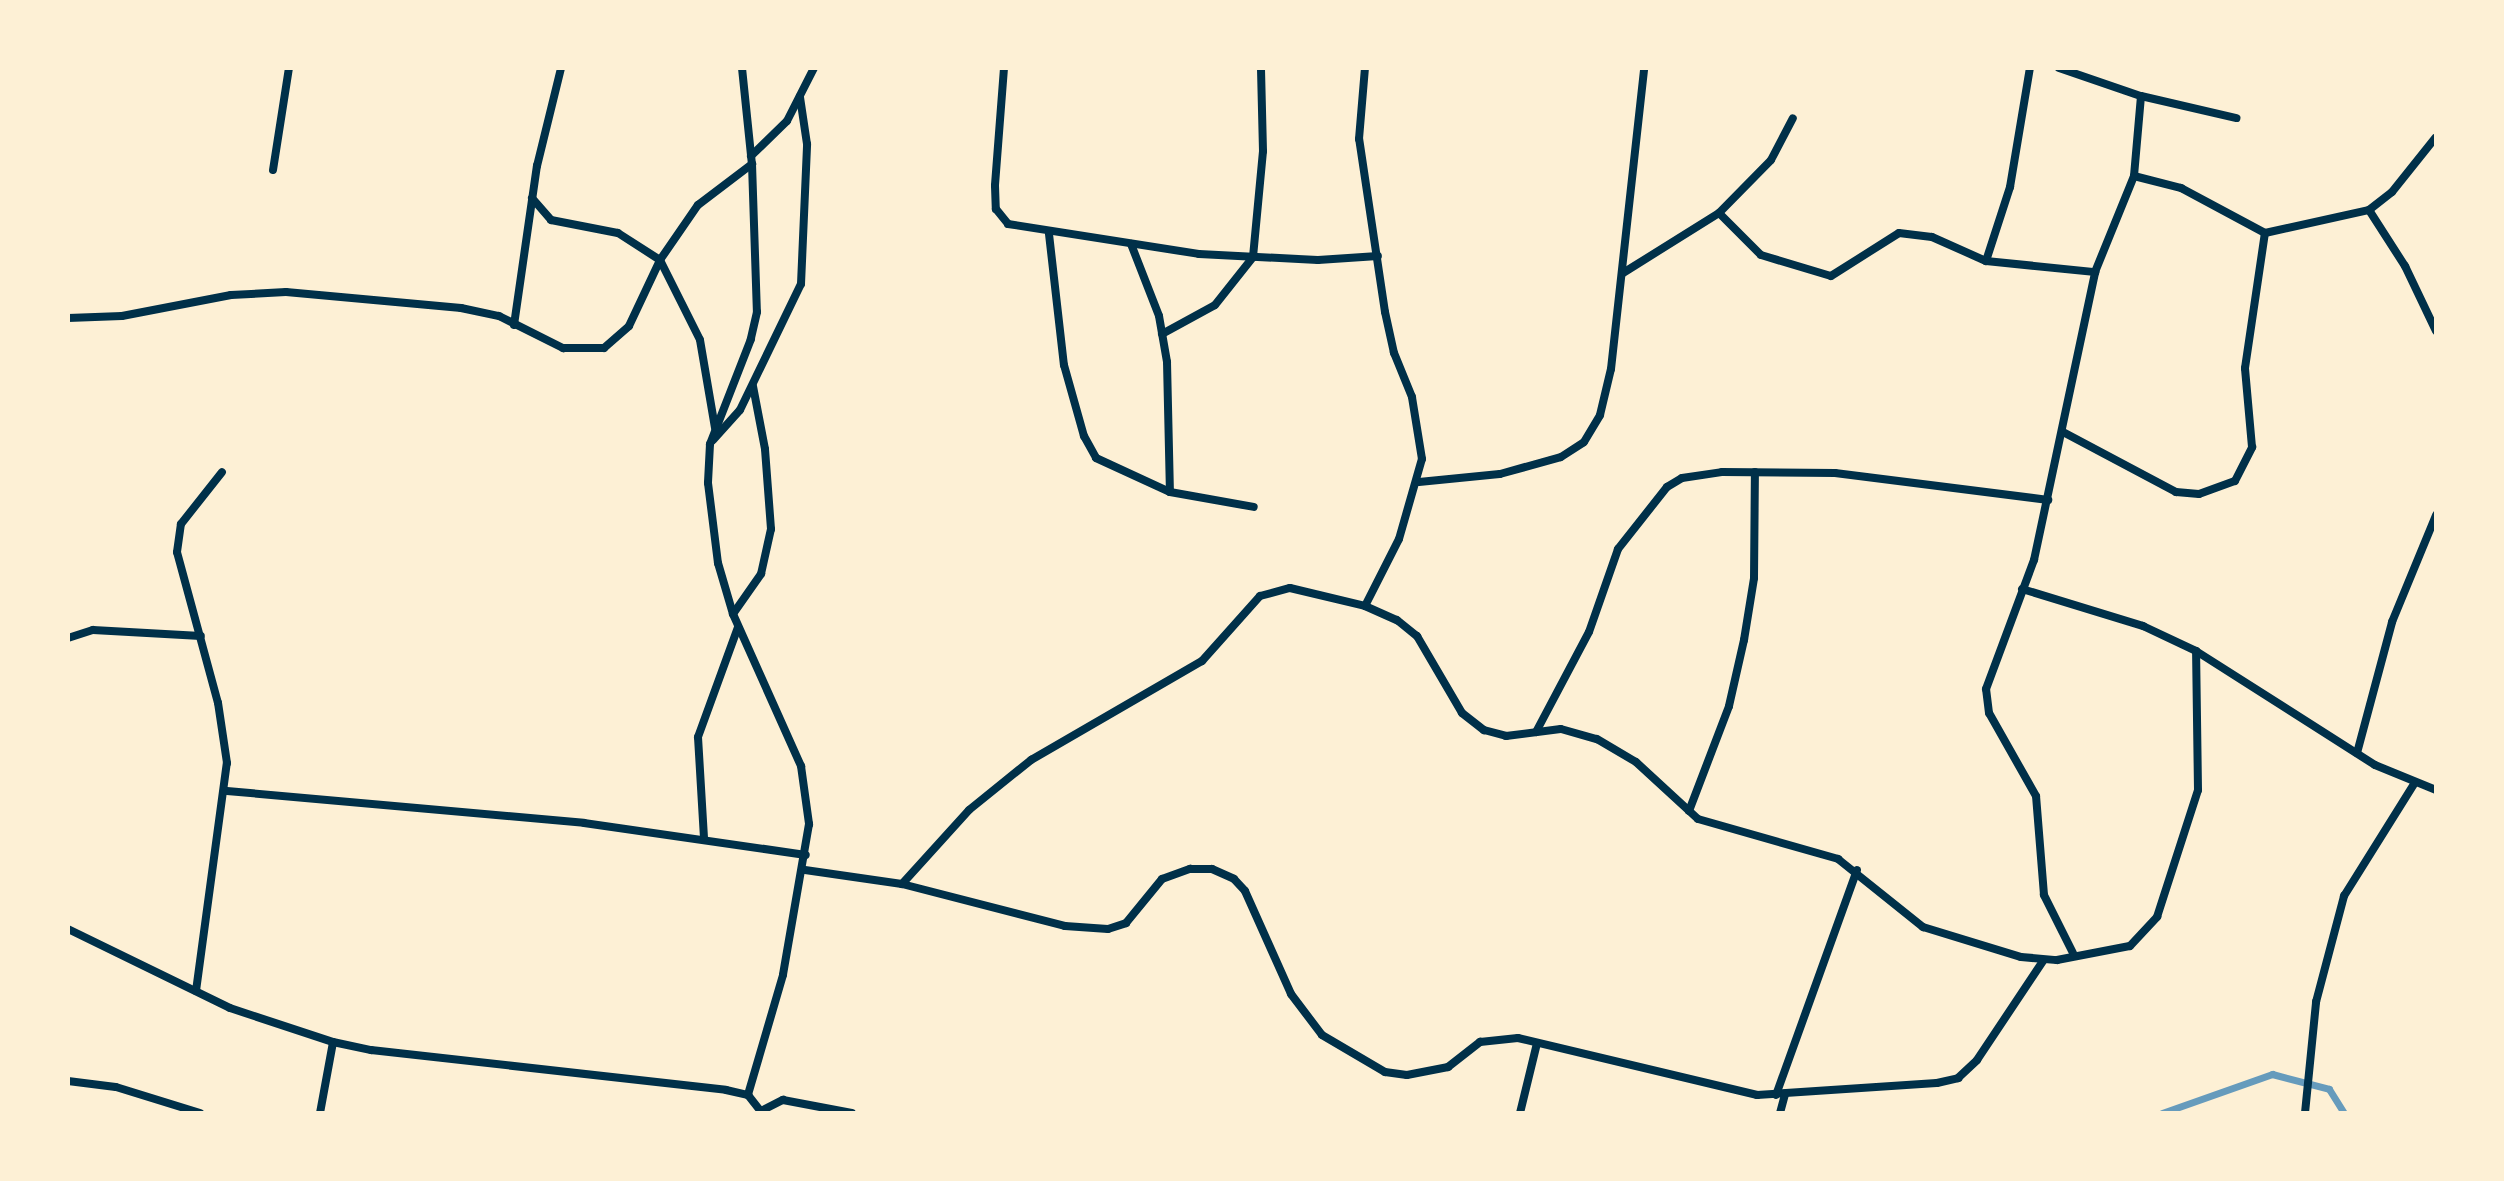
<!DOCTYPE html>
<html>
<head>
<meta charset="utf-8">
<style>
	body { margin:0 }
	#map { position:relative; width:2504px; height:1181px; overflow:hidden; background:#fdf0d5; font-family:Raleway,sans-serif }
	div>[style] { position:absolute }
	[style*='--x'] { left:calc(var(--x)*1px); top:calc(var(--y)*1px); width:calc(var(--w)*1px); rotate:calc(var(--a)*1deg) }
	.stream>* { height:7px; margin:-3.5px; padding:0 3.5px; transform-origin:3.5px; border-radius:3.5px; background:#669bbc }
	.minor>* { height:8px; margin:-4px; padding:0 4px; transform-origin:4px; border-radius:4px; background:#003049 }
	span { translate:-50% -50%; white-space:nowrap; text-align:center; line-height:1.15; -webkit-text-stroke:6px #fdf0d5; paint-order:stroke }
	.frame { position:absolute; inset:0; border:70px solid #fdf0d5; pointer-events:none }
</style>
</head>
<body>
<div id="map">
	<div class="stream">
		<div style="--x:2162;--y:1113;--w:117;--a:-19.5"></div>
		<div style="--x:2272;--y:1074;--w:59;--a:14.7"></div>
		<div style="--x:2329;--y:1089;--w:28;--a:58"></div>
	</div>
	<div class="minor">
		<div style="--x:742;--y:68;--w:97;--a:84.1"></div>
		<div style="--x:752;--y:164;--w:148;--a:88.1"></div>
		<div style="--x:757;--y:312;--w:28;--a:103"></div>
		<div style="--x:751;--y:339;--w:113;--a:111.3"></div>
		<div style="--x:710;--y:444;--w:39;--a:93"></div>
		<div style="--x:708;--y:483;--w:81;--a:82.9"></div>
		<div style="--x:718;--y:563;--w:53;--a:73.6"></div>
		<div style="--x:733;--y:614;--w:167;--a:65.9"></div>
		<div style="--x:801;--y:766;--w:59;--a:82.1"></div>
		<div style="--x:809;--y:824;--w:153;--a:99.8"></div>
		<div style="--x:783;--y:975;--w:125;--a:106.3"></div>
		<div style="--x:1004;--y:68;--w:118;--a:94.4"></div>
		<div style="--x:995;--y:186;--w:23;--a:88"></div>
		<div style="--x:996;--y:209;--w:19;--a:51"></div>
		<div style="--x:1008;--y:224;--w:193;--a:8.9"></div>
		<div style="--x:1199;--y:254;--w:119;--a:2.9"></div>
		<div style="--x:1318;--y:260;--w:60;--a:-3.8"></div>
		<div style="--x:2059;--y:68;--w:87;--a:18.9"></div>
		<div style="--x:2141;--y:96;--w:98;--a:13"></div>
		<div style="--x:751;--y:156;--w:50;--a:-44.2"></div>
		<div style="--x:787;--y:121;--w:59;--a:-63"></div>
		<div style="--x:273;--y:170;--w:103;--a:-81.1"></div>
		<div style="--x:2134;--y:176;--w:49;--a:14.3"></div>
		<div style="--x:2181;--y:188;--w:95;--a:28.2"></div>
		<div style="--x:2265;--y:233;--w:107;--a:-12.5"></div>
		<div style="--x:2369;--y:210;--w:29;--a:-38"></div>
		<div style="--x:2392;--y:192;--w:70;--a:-51.3"></div>
		<div style="--x:532;--y:198;--w:29;--a:49"></div>
		<div style="--x:551;--y:220;--w:68;--a:11"></div>
		<div style="--x:618;--y:233;--w:50;--a:32.7"></div>
		<div style="--x:660;--y:260;--w:89;--a:63.4"></div>
		<div style="--x:700;--y:340;--w:89;--a:80.3"></div>
		<div style="--x:2369;--y:210;--w:67;--a:57.3"></div>
		<div style="--x:2405;--y:266;--w:72;--a:64.5"></div>
		<div style="--x:1719;--y:213;--w:59;--a:45"></div>
		<div style="--x:1761;--y:255;--w:73;--a:16.7"></div>
		<div style="--x:1831;--y:276;--w:80;--a:-32.3"></div>
		<div style="--x:1899;--y:233;--w:33;--a:7"></div>
		<div style="--x:1932;--y:237;--w:59;--a:24"></div>
		<div style="--x:1986;--y:261;--w:110;--a:5.8"></div>
		<div style="--x:1049;--y:234;--w:132;--a:83.5"></div>
		<div style="--x:1064;--y:365;--w:74;--a:74.3"></div>
		<div style="--x:1084;--y:436;--w:25;--a:61"></div>
		<div style="--x:1096;--y:458;--w:81;--a:24.7"></div>
		<div style="--x:1170;--y:492;--w:85;--a:10.1"></div>
		<div style="--x:1131;--y:244;--w:77;--a:68.7"></div>
		<div style="--x:1159;--y:316;--w:47;--a:80.1"></div>
		<div style="--x:1167;--y:362;--w:130;--a:88.7"></div>
		<div style="--x:1986;--y:261;--w:78;--a:-72"></div>
		<div style="--x:2010;--y:187;--w:121;--a:-80.5"></div>
		<div style="--x:1623;--y:273;--w:113;--a:-32"></div>
		<div style="--x:1719;--y:213;--w:74;--a:-45.5"></div>
		<div style="--x:1771;--y:160;--w:47;--a:-62.4"></div>
		<div style="--x:68;--y:318;--w:54;--a:-2.1"></div>
		<div style="--x:122;--y:316;--w:111;--a:-10.9"></div>
		<div style="--x:231;--y:295;--w:55;--a:-3.1"></div>
		<div style="--x:286;--y:292;--w:176;--a:5.2"></div>
		<div style="--x:461;--y:308;--w:39;--a:12"></div>
		<div style="--x:499;--y:316;--w:72;--a:26.6"></div>
		<div style="--x:563;--y:348;--w:41;--a:0"></div>
		<div style="--x:604;--y:348;--w:33;--a:-41"></div>
		<div style="--x:629;--y:326;--w:73;--a:-64.8"></div>
		<div style="--x:660;--y:260;--w:67;--a:-55.4"></div>
		<div style="--x:698;--y:205;--w:68;--a:-37.2"></div>
		<div style="--x:514;--y:325;--w:161;--a:-81.8"></div>
		<div style="--x:537;--y:166;--w:101;--a:-76.2"></div>
		<div style="--x:1162;--y:334;--w:60;--a:-28.7"></div>
		<div style="--x:1215;--y:305;--w:61;--a:-51.6"></div>
		<div style="--x:1253;--y:257;--w:106;--a:-84.6"></div>
		<div style="--x:1263;--y:151;--w:83;--a:-91.4"></div>
		<div style="--x:2063;--y:432;--w:128;--a:28"></div>
		<div style="--x:2176;--y:492;--w:23;--a:5"></div>
		<div style="--x:2199;--y:494;--w:38;--a:-20"></div>
		<div style="--x:2235;--y:481;--w:38;--a:-63"></div>
		<div style="--x:2252;--y:447;--w:79;--a:-95.1"></div>
		<div style="--x:2245;--y:368;--w:136;--a:-81.6"></div>
		<div style="--x:713;--y:440;--w:40;--a:-48"></div>
		<div style="--x:740;--y:410;--w:140;--a:-64.2"></div>
		<div style="--x:801;--y:284;--w:140;--a:-87.5"></div>
		<div style="--x:807;--y:144;--w:48;--a:-98.5"></div>
		<div style="--x:1419;--y:482;--w:81;--a:-5.6"></div>
		<div style="--x:1500;--y:474;--w:63;--a:-15.6"></div>
		<div style="--x:1561;--y:457;--w:27;--a:-33"></div>
		<div style="--x:1584;--y:442;--w:31;--a:-59"></div>
		<div style="--x:1600;--y:415;--w:47;--a:-76.6"></div>
		<div style="--x:1611;--y:369;--w:303;--a:-83.7"></div>
		<div style="--x:2022;--y:589;--w:127;--a:17"></div>
		<div style="--x:2143;--y:626;--w:59;--a:25.3"></div>
		<div style="--x:2196;--y:651;--w:212;--a:32.5"></div>
		<div style="--x:2375;--y:765;--w:66;--a:22.3"></div>
		<div style="--x:1365;--y:606;--w:75;--a:-63.1"></div>
		<div style="--x:1399;--y:539;--w:83;--a:-74"></div>
		<div style="--x:1422;--y:459;--w:63;--a:-99.2"></div>
		<div style="--x:1412;--y:397;--w:48;--a:-112.2"></div>
		<div style="--x:1394;--y:353;--w:42;--a:-102.4"></div>
		<div style="--x:1385;--y:312;--w:175;--a:-98.5"></div>
		<div style="--x:1359;--y:139;--w:71;--a:-85.2"></div>
		<div style="--x:733;--y:614;--w:49;--a:-55"></div>
		<div style="--x:761;--y:574;--w:46;--a:-77.5"></div>
		<div style="--x:771;--y:529;--w:80;--a:-94.3"></div>
		<div style="--x:765;--y:449;--w:64;--a:-100.8"></div>
		<div style="--x:68;--y:638;--w:26;--a:-18"></div>
		<div style="--x:93;--y:630;--w:108;--a:3.2"></div>
		<div style="--x:1536;--y:732;--w:113;--a:-62.1"></div>
		<div style="--x:1589;--y:632;--w:88;--a:-70.7"></div>
		<div style="--x:1618;--y:549;--w:79;--a:-51.7"></div>
		<div style="--x:1667;--y:487;--w:17;--a:-31"></div>
		<div style="--x:1682;--y:478;--w:40;--a:-8.5"></div>
		<div style="--x:1722;--y:472;--w:113;--a:0.5"></div>
		<div style="--x:1835;--y:473;--w:215;--a:7.2"></div>
		<div style="--x:2357;--y:753;--w:136;--a:-75"></div>
		<div style="--x:2392;--y:622;--w:116;--a:-67.6"></div>
		<div style="--x:227;--y:791;--w:358;--a:5.1"></div>
		<div style="--x:584;--y:823;--w:224;--a:8.2"></div>
		<div style="--x:1689;--y:811;--w:112;--a:-69.1"></div>
		<div style="--x:1729;--y:706;--w:68;--a:-77.2"></div>
		<div style="--x:1744;--y:640;--w:63;--a:-80.8"></div>
		<div style="--x:1754;--y:578;--w:106;--a:-89.5"></div>
		<div style="--x:704;--y:838;--w:101;--a:-93.4"></div>
		<div style="--x:698;--y:737;--w:117;--a:-70"></div>
		<div style="--x:805;--y:870;--w:98;--a:8.2"></div>
		<div style="--x:902;--y:884;--w:168;--a:14.4"></div>
		<div style="--x:1065;--y:926;--w:43;--a:4"></div>
		<div style="--x:1108;--y:929;--w:19;--a:-18"></div>
		<div style="--x:1126;--y:923;--w:57;--a:-50.7"></div>
		<div style="--x:1162;--y:879;--w:30;--a:-20"></div>
		<div style="--x:1190;--y:869;--w:22;--a:0"></div>
		<div style="--x:1212;--y:869;--w:24;--a:24"></div>
		<div style="--x:1234;--y:879;--w:16;--a:47"></div>
		<div style="--x:1245;--y:891;--w:113;--a:65.9"></div>
		<div style="--x:1291;--y:994;--w:51;--a:52.9"></div>
		<div style="--x:1322;--y:1035;--w:73;--a:30.4"></div>
		<div style="--x:1385;--y:1072;--w:22;--a:8"></div>
		<div style="--x:1407;--y:1075;--w:42;--a:-11"></div>
		<div style="--x:1448;--y:1067;--w:41;--a:-38"></div>
		<div style="--x:1480;--y:1042;--w:38;--a:-6"></div>
		<div style="--x:1518;--y:1038;--w:246;--a:13.4"></div>
		<div style="--x:1757;--y:1095;--w:180;--a:-3.8"></div>
		<div style="--x:1937;--y:1083;--w:22;--a:-13"></div>
		<div style="--x:1958;--y:1078;--w:26;--a:-43"></div>
		<div style="--x:1977;--y:1060;--w:119;--a:-56.3"></div>
		<div style="--x:902;--y:884;--w:100;--a:-47.8"></div>
		<div style="--x:969;--y:810;--w:80;--a:-38.9"></div>
		<div style="--x:1031;--y:760;--w:198;--a:-30.1"></div>
		<div style="--x:1202;--y:661;--w:87;--a:-48.3"></div>
		<div style="--x:1260;--y:596;--w:31;--a:-15"></div>
		<div style="--x:1290;--y:588;--w:77;--a:13.5"></div>
		<div style="--x:1365;--y:606;--w:35;--a:24"></div>
		<div style="--x:1397;--y:620;--w:26;--a:39"></div>
		<div style="--x:1417;--y:636;--w:89;--a:59.7"></div>
		<div style="--x:1462;--y:713;--w:28;--a:38"></div>
		<div style="--x:1484;--y:730;--w:23;--a:15"></div>
		<div style="--x:1506;--y:736;--w:55;--a:-7.3"></div>
		<div style="--x:1561;--y:729;--w:37;--a:16"></div>
		<div style="--x:1597;--y:739;--w:45;--a:30.5"></div>
		<div style="--x:1636;--y:762;--w:84;--a:42.6"></div>
		<div style="--x:1698;--y:819;--w:146;--a:15.9"></div>
		<div style="--x:1838;--y:859;--w:109;--a:38.7"></div>
		<div style="--x:1923;--y:927;--w:102;--a:17"></div>
		<div style="--x:2021;--y:957;--w:36;--a:5"></div>
		<div style="--x:2057;--y:960;--w:74;--a:-10.9"></div>
		<div style="--x:2130;--y:946;--w:40;--a:-47"></div>
		<div style="--x:2157;--y:917;--w:133;--a:-72.1"></div>
		<div style="--x:2198;--y:790;--w:139;--a:-90.8"></div>
		<div style="--x:68;--y:929;--w:180;--a:26"></div>
		<div style="--x:230;--y:1008;--w:108;--a:18.3"></div>
		<div style="--x:333;--y:1042;--w:39;--a:12"></div>
		<div style="--x:371;--y:1050;--w:357;--a:6.4"></div>
		<div style="--x:726;--y:1090;--w:23;--a:13"></div>
		<div style="--x:748;--y:1095;--w:23;--a:52"></div>
		<div style="--x:2073;--y:953;--w:65;--a:-116.6"></div>
		<div style="--x:2044;--y:895;--w:99;--a:-94.6"></div>
		<div style="--x:2036;--y:796;--w:95;--a:-119.5"></div>
		<div style="--x:1989;--y:713;--w:24;--a:-97"></div>
		<div style="--x:1986;--y:689;--w:138;--a:-69.6"></div>
		<div style="--x:2034;--y:560;--w:294;--a:-78"></div>
		<div style="--x:2095;--y:272;--w:104;--a:-67.9"></div>
		<div style="--x:2134;--y:176;--w:80;--a:-85"></div>
		<div style="--x:196;--y:991;--w:230;--a:-82.3"></div>
		<div style="--x:227;--y:763;--w:61;--a:-98.5"></div>
		<div style="--x:218;--y:703;--w:156;--a:-105.2"></div>
		<div style="--x:177;--y:552;--w:28;--a:-82"></div>
		<div style="--x:181;--y:524;--w:66;--a:-51.7"></div>
		<div style="--x:68;--y:1081;--w:48;--a:7.1"></div>
		<div style="--x:116;--y:1087;--w:88;--a:17.2"></div>
		<div style="--x:1776;--y:1095;--w:239;--a:-70.2"></div>
		<div style="--x:761;--y:1111;--w:25;--a:-27"></div>
		<div style="--x:783;--y:1100;--w:70;--a:10.7"></div>
		<div style="--x:320;--y:1113;--w:72;--a:-79.6"></div>
		<div style="--x:1520;--y:1113;--w:72;--a:-76.3"></div>
		<div style="--x:1780;--y:1113;--w:20;--a:-75"></div>
		<div style="--x:2305;--y:1113;--w:112;--a:-84.3"></div>
		<div style="--x:2316;--y:1002;--w:110;--a:-75.2"></div>
		<div style="--x:2344;--y:896;--w:132;--a:-58"></div>
	</div>
	<div class="frame"></div>
</div>
</body>
</html>
